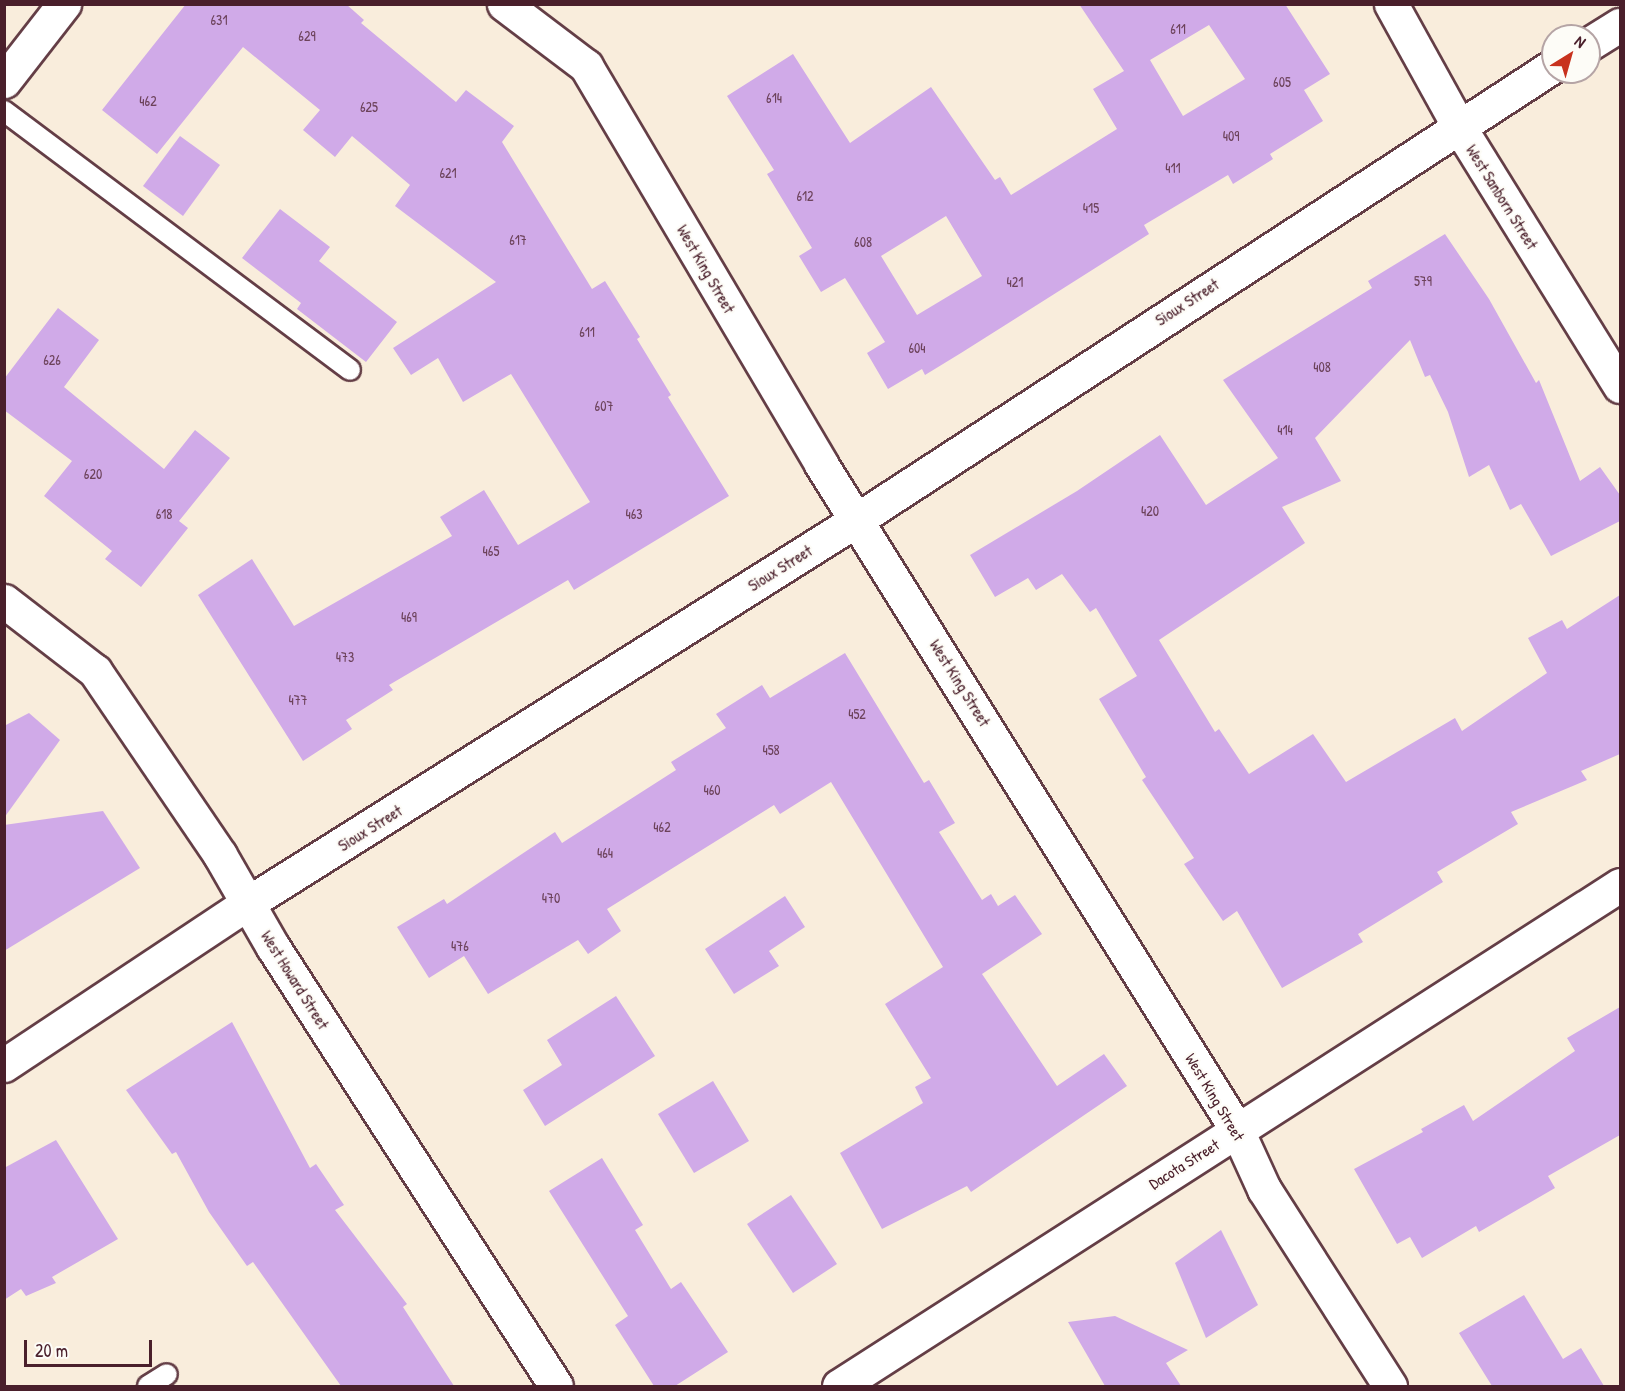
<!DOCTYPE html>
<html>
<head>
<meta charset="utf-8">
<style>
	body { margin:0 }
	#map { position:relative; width:1625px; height:1391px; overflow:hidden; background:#f9eddc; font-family:"Patrick Hand",sans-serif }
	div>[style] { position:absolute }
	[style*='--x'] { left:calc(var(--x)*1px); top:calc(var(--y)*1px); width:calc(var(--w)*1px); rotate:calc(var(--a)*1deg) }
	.building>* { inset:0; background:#d0aae8 }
	.roads { filter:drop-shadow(2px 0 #643e46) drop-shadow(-2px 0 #643e46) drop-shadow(0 2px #643e46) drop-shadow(0 -2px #643e46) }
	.service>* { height:20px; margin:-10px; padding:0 10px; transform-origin:10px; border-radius:10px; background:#fff }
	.minor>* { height:33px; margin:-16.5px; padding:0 16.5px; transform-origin:16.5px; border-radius:16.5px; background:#fff }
	.tertiary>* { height:33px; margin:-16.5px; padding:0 16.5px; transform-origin:16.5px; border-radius:16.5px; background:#fff }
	span { translate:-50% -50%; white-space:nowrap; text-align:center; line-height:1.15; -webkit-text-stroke:4.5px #fdfcf7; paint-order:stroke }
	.number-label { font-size:14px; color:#6c425a }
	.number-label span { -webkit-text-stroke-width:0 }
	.street-label { font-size:16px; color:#4a1f2b }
	.frame { position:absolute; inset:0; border:6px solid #4a1f2b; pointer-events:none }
	.north { position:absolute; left:1541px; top:24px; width:60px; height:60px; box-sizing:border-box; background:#fdfcf7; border:2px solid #b5a4a5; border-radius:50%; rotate:37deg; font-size:16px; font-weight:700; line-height:24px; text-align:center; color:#4a1f2b }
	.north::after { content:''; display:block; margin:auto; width:21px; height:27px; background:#c8321e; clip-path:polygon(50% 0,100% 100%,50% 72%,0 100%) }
	.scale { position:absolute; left:24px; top:1340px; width:128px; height:27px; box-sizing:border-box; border:3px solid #4a1f2b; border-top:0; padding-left:8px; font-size:18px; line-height:21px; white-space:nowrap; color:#4a1f2b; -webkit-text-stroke:4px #fdfcf7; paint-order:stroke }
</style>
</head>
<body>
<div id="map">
	<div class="building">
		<div style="clip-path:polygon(186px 4px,346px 4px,364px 20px,361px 23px,456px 102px,466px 90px,514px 126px,502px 142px,592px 289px,605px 281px,640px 337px,637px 339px,671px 395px,668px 397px,729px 496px,574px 590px,568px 580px,389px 685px,393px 690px,346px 720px,352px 729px,303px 761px,198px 595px,252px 559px,294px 626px,452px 536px,440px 517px,484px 490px,518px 545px,590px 502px,511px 374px,463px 402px,438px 358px,411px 375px,393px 348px,496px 282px,395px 206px,410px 185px,352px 136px,335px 157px,303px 130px,320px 110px,243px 47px,157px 154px,102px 110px)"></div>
		<div style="clip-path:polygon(evenodd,1079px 4px,1285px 4px,1330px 74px,1304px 90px,1323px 121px,1270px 154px,1273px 159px,1233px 184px,1228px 175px,1144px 225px,1149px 234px,961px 353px,925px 375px,922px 369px,888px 389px,867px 353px,885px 342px,845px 278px,821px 292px,799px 256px,812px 248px,767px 174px,774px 170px,727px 96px,793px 54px,850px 143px,931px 87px,995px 180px,1000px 177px,1011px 195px,1117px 129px,1093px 89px,1124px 71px,1079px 4px,1209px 25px,1245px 79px,1183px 116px,1150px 60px,1209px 25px,1079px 4px,946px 216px,982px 276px,917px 315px,881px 256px,946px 216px)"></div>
		<div style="clip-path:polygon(180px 136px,220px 165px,183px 216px,143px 186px)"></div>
		<div style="clip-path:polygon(280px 209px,330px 247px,319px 261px,397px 322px,366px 362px,297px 309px,301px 303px,242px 258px)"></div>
		<div style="clip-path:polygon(1445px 234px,1489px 299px,1536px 383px,1539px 380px,1580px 481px,1600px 467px,1620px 495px,1620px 521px,1551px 556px,1521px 504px,1510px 510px,1489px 465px,1469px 477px,1448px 412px,1430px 375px,1425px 377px,1410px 340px,1315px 438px,1341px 481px,1282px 507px,1305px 543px,1159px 640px,1215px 732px,1219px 729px,1249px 774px,1313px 734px,1346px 782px,1455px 718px,1462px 731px,1547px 673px,1528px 638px,1562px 620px,1567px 629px,1620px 595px,1620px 754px,1581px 771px,1587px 780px,1511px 812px,1518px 824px,1437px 872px,1443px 882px,1358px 934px,1363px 942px,1282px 988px,1237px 911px,1223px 921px,1184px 864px,1194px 858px,1142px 780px,1146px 777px,1099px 699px,1137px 676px,1096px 608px,1090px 612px,1062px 574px,1036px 590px,1028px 578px,995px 597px,970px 555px,1077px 491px,1160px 435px,1206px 505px,1278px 458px,1223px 380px,1372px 288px,1368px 281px)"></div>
		<div style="clip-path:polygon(58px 308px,99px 340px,64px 387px,164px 469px,195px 430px,230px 458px,179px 521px,188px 528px,141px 587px,105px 559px,112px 551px,44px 496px,72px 461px,4px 410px,4px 379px)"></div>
		<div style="clip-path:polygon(845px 653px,924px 783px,929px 780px,955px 823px,939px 832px,982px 900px,991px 894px,998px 906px,1015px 895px,1042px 934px,982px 974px,1057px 1086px,1104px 1054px,1127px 1086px,971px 1192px,967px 1186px,882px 1229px,840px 1153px,923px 1103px,915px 1087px,931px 1078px,885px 1004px,943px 967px,831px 782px,780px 814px,774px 805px,607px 909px,621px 931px,588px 954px,578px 940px,488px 994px,464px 956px,429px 978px,397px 927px,444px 899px,447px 904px,555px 832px,562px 843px,676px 770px,671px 762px,726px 728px,716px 714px,762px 685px,770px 698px)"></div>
		<div style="clip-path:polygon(29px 713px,60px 740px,4px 818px,4px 726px)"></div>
		<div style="clip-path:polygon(103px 811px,140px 868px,4px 951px,4px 825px)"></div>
		<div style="clip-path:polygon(785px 896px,805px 927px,769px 951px,779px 966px,734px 994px,705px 949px)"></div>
		<div style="clip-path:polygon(616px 996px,655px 1056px,545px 1126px,523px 1090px,562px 1065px,547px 1040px)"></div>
		<div style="clip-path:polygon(1620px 1007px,1620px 1135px,1548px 1176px,1555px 1188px,1479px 1232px,1476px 1226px,1422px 1258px,1410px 1237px,1397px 1244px,1354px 1169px,1423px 1132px,1421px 1129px,1464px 1105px,1473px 1121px,1575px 1051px,1567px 1038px)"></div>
		<div style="clip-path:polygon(232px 1022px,310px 1168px,316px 1164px,344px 1205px,335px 1210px,407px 1304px,403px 1307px,454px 1386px,341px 1386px,253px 1262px,247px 1266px,209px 1212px,176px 1152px,172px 1154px,126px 1090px)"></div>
		<div style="clip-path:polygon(713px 1081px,749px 1141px,694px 1173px,658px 1114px)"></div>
		<div style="clip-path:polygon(56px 1140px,118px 1239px,52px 1277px,56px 1283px,26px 1296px,21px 1289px,4px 1300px,4px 1168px)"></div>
		<div style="clip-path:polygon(602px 1158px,643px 1225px,635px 1230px,671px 1289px,681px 1282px,728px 1352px,675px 1386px,654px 1386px,615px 1325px,628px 1316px,549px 1191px)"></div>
		<div style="clip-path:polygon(791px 1195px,837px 1264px,793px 1293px,747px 1224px)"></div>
		<div style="clip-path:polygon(1221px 1230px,1258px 1305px,1206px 1338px,1175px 1263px)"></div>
		<div style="clip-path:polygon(1524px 1295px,1563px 1359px,1581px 1348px,1604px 1386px,1492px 1386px,1459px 1333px)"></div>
		<div style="clip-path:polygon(1115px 1316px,1188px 1350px,1166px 1363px,1181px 1386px,1105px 1386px,1068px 1322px)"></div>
	</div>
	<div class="roads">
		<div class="service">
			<div style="--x:4;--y:111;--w:432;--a:36.8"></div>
			<div style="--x:148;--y:1386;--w:22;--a:-32"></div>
		</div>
		<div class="minor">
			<div style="--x:504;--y:4;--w:103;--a:37.1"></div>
			<div style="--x:586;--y:66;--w:462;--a:59.4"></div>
			<div style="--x:821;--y:464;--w:785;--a:58.01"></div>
			<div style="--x:1237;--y:1130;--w:65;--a:65.4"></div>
			<div style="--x:1264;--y:1189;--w:234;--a:57.4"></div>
			<div style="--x:1391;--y:4;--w:138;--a:61"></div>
			<div style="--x:1458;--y:125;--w:307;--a:58.2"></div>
			<div style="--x:4;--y:81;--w:98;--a:-52.1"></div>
			<div style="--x:4;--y:601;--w:115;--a:37.6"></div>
			<div style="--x:95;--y:671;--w:222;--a:55.8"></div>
			<div style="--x:220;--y:855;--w:106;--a:60.1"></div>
			<div style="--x:273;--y:947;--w:522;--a:57.19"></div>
			<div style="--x:839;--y:1386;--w:928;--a:-32.68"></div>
		</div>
		<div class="tertiary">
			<div style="--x:1589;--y:44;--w:36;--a:-32"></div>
			<div style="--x:4;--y:1065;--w:293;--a:-33.6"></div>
			<div style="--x:248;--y:903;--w:721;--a:-32.19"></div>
			<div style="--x:858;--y:519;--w:830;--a:-33.1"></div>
		</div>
	</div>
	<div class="number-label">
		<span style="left:219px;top:20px">631</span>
		<span style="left:1178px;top:29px">611</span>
		<span style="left:307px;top:36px">629</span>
		<span style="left:1282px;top:82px">605</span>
		<span style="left:774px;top:98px">614</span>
		<span style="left:148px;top:101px">462</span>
		<span style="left:369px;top:107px">625</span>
		<span style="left:1231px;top:136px">409</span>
		<span style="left:1173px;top:168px">411</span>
		<span style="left:448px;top:173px">621</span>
		<span style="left:805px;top:196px">612</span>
		<span style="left:1091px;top:208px">415</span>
		<span style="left:518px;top:240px">617</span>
		<span style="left:863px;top:242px">608</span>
		<span style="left:1423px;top:281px">579</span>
		<span style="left:1015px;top:282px">421</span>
		<span style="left:587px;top:332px">611</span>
		<span style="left:917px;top:348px">604</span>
		<span style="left:52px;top:360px">626</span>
		<span style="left:1322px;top:367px">408</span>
		<span style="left:604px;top:406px">607</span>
		<span style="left:1285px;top:430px">414</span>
		<span style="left:93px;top:474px">620</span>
		<span style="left:1150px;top:511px">420</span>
		<span style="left:164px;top:514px">618</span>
		<span style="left:634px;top:514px">463</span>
		<span style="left:491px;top:551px">465</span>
		<span style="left:409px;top:617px">469</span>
		<span style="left:345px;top:657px">473</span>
		<span style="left:298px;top:700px">477</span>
		<span style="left:857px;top:714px">452</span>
		<span style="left:771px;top:750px">458</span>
		<span style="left:712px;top:790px">460</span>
		<span style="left:662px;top:827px">462</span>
		<span style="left:605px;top:853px">464</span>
		<span style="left:551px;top:898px">470</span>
		<span style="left:460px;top:946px">476</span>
	</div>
	<div class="street-label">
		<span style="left:1502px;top:197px;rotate:58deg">West Sanborn Street</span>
		<span style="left:706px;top:269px;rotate:60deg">West King Street</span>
		<span style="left:1187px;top:302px;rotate:-33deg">Sioux Street</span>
		<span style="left:780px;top:568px;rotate:-32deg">Sioux Street</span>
		<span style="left:960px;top:683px;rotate:58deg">West King Street</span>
		<span style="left:370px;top:828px;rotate:-32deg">Sioux Street</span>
		<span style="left:295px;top:980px;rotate:58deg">West Howard Street</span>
		<span style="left:1215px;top:1097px;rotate:59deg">West King Street</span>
		<span style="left:1184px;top:1164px;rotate:-32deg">Dacota Street</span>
	</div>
	<div class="frame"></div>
	<div class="north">N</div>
	<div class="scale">20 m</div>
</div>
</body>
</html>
